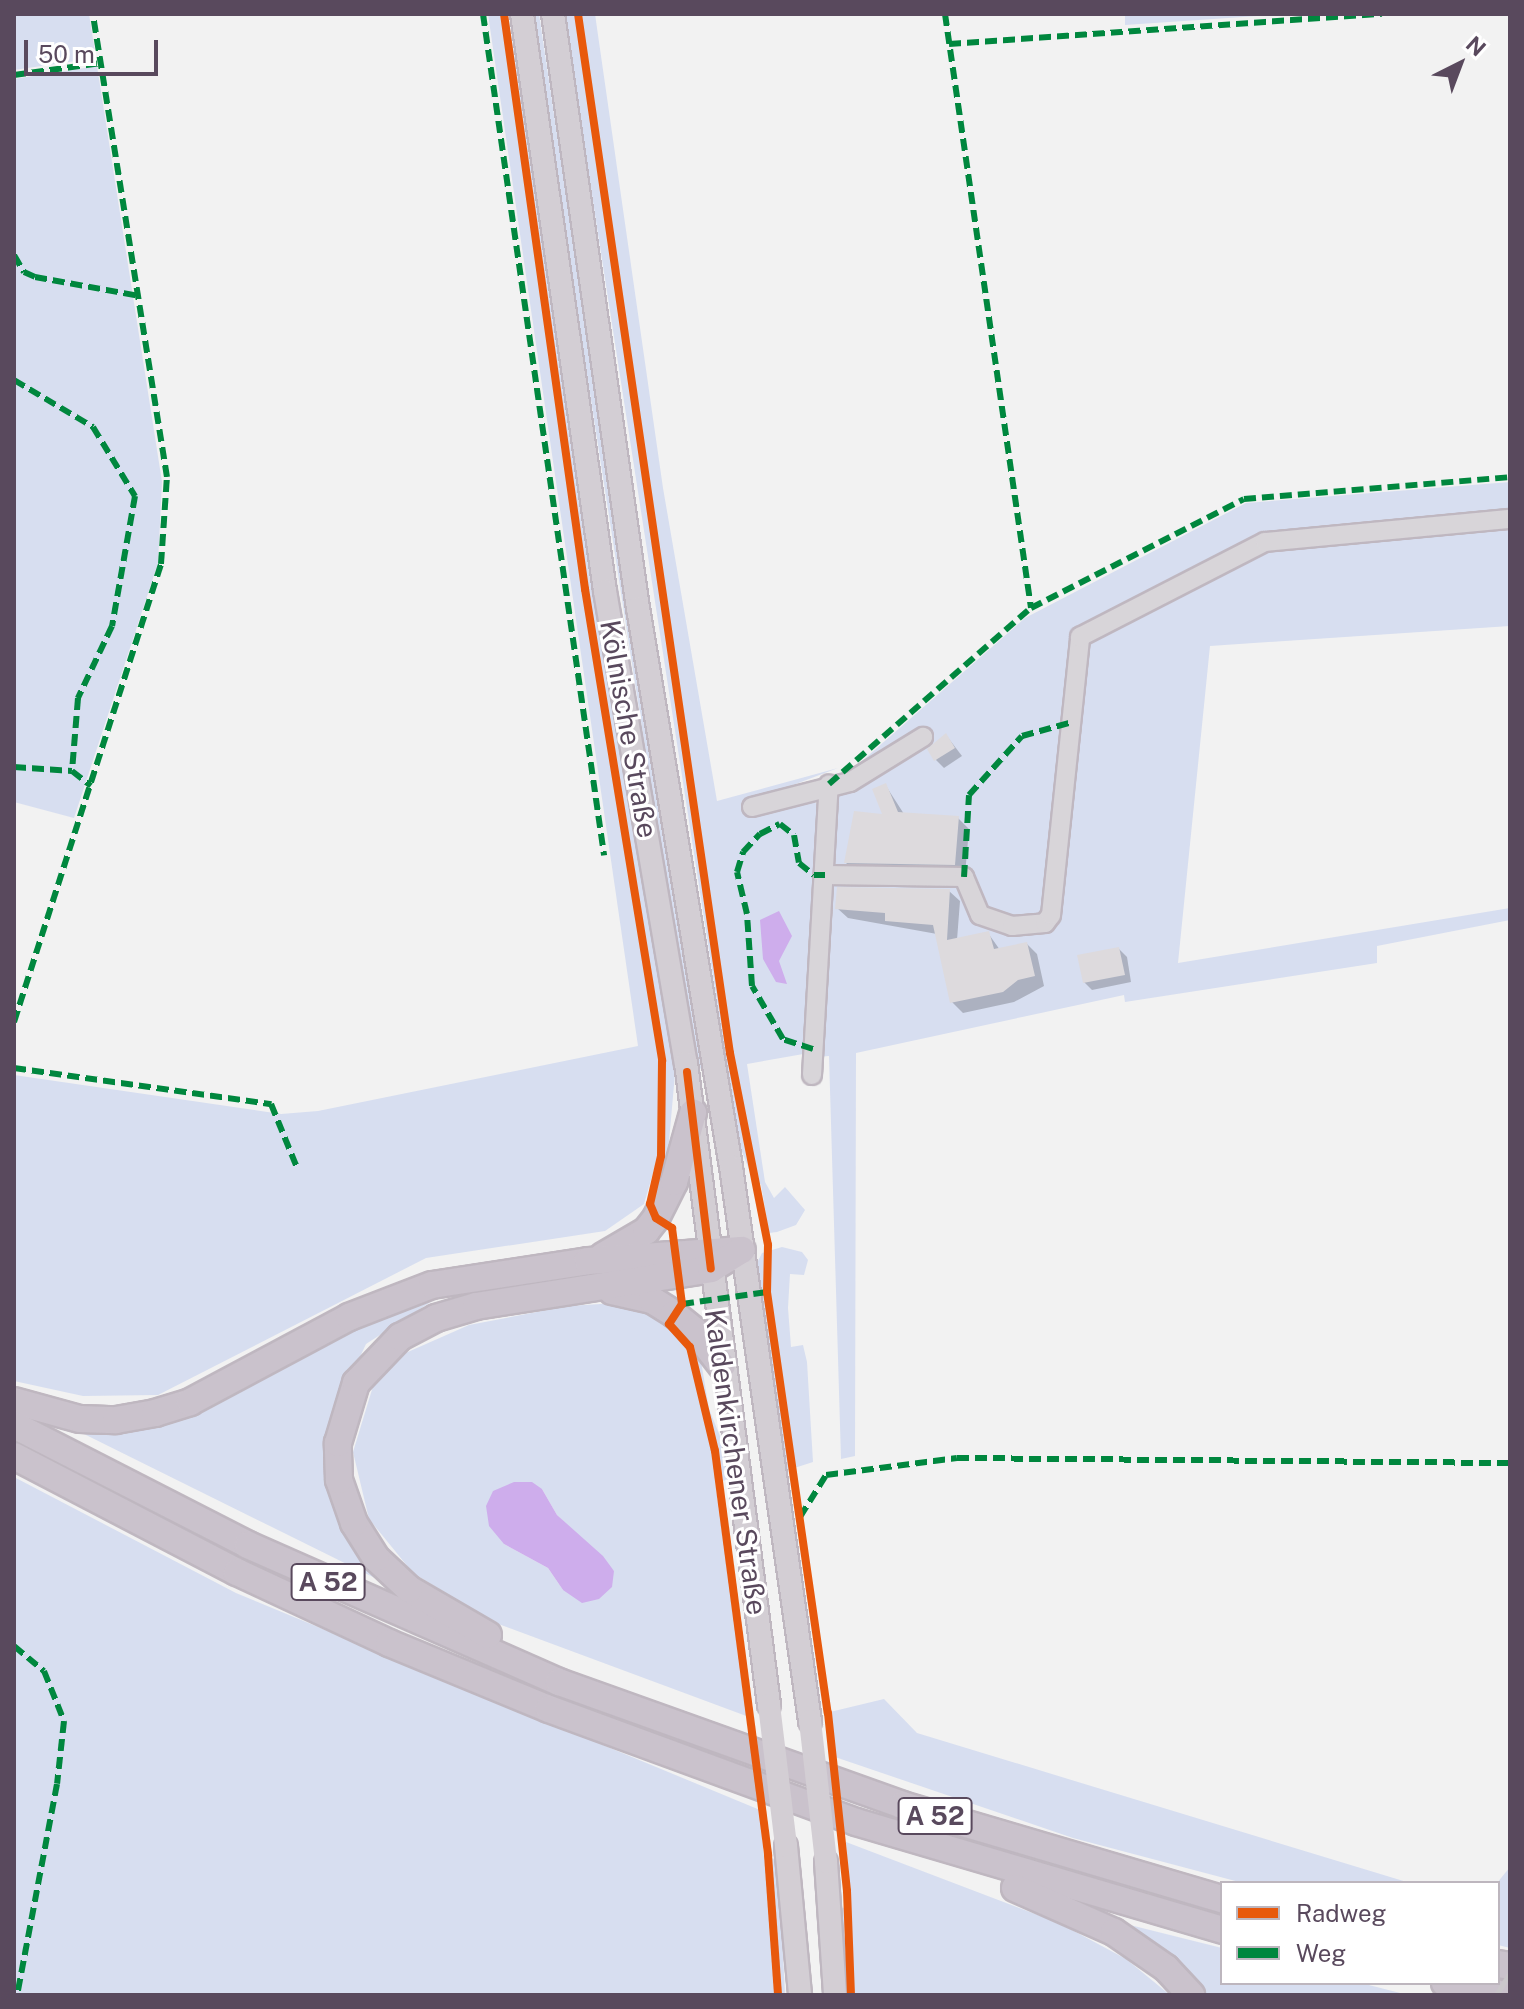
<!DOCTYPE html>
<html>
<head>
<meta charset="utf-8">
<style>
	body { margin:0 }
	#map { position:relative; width:1524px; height:2009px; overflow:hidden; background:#f2f2f2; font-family:"Public Sans",sans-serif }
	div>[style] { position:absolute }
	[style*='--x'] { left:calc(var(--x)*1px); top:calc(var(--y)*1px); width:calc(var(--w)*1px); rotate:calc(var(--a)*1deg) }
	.green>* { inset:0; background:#d7def0 }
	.water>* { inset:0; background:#ceadec }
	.shadow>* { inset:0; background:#0003 }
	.building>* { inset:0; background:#dddadd }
	.roads { filter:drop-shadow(2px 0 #bfb7c0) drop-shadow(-2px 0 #bfb7c0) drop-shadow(0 2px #bfb7c0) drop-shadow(0 -2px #bfb7c0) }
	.minor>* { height:18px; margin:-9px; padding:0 9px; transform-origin:9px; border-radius:9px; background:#d8d5d9 }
	.major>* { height:22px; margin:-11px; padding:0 11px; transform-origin:11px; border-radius:11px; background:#d3ced4 }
	.highway>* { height:26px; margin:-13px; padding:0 13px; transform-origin:13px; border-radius:13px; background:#cac2cc }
	.rail>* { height:5px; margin:-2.5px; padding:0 2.5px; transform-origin:2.5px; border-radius:2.5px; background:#cac7cb }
	.major-bridge>* { height:22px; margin:-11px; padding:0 11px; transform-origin:11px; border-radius:11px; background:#d3ced4 }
	.quiet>* { height:6px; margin-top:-3px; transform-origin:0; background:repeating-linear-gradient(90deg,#00873e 0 12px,transparent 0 18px) }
	.cycleway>* { height:8px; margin:-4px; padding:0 4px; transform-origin:4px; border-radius:4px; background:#e8590c }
	span { translate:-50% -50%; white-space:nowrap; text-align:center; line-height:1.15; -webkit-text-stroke:6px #fff; paint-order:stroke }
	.shield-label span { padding:2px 6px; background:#fff; border:2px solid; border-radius:6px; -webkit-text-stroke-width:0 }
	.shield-label { font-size:26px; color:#59495d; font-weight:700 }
	.street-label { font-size:28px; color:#59495d }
	.frame { position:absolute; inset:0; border:16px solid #59495d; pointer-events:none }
	.legend { position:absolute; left:1220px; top:1881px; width:280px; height:104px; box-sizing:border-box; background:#fff; border:2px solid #bdb6be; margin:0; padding:10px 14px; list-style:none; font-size:24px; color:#59495d }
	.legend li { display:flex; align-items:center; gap:16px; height:40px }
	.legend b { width:40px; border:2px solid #bdb6be }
	.north { position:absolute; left:1420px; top:24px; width:80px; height:80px; -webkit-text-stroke:6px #fff; paint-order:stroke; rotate:42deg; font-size:22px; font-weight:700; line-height:32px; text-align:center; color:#59495d }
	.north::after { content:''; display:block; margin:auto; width:28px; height:36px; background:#59495d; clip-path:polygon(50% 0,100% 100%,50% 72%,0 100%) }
	.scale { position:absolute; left:24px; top:40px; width:134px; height:36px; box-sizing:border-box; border:4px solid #59495d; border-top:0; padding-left:10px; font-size:24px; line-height:28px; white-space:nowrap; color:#59495d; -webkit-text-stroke:6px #fff; paint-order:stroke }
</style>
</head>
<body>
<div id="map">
	<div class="green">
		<div style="clip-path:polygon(14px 14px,89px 14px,96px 58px,14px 70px)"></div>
		<div style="clip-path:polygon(488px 14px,508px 14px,675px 1074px,665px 1186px,658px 1156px,644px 1204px,605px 1231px,426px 1258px,158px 1395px,83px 1396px,14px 1381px,14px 1075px,281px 1114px,318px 1111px,638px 1046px)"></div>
		<div style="clip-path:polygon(531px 14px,539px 14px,634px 648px,705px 1068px,695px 1069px)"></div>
		<div style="clip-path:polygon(564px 14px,595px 14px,663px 488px,717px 801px,838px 768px,748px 802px,810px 799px,825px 810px,809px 1053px,747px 1064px,765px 1182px,774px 1198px,785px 1187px,805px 1210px,796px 1225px,777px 1232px,769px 1233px,761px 1184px,755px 1185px,739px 1144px)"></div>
		<div style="clip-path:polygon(1125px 14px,1288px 14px,1125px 25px)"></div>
		<div style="clip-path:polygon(97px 66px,162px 482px,158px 563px,74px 818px,14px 802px,14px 79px)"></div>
		<div style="clip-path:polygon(1510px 482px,1510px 626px,1210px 646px,1178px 963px,1510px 908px,1510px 920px,1377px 946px,1377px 963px,1125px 1002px,1124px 995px,856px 1053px,855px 1456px,841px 1459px,829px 1056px,816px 1057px,836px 793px,845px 776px,1025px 618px,1246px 503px)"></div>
		<div style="clip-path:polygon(782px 1247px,802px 1252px,808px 1260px,804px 1275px,790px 1274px,788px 1308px,791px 1347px,803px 1345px,807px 1362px,813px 1462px,785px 1471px,756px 1265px,762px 1253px)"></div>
		<div style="clip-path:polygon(440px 1296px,366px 1344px,338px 1404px,329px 1445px,385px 1583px,80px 1432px)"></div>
		<div style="clip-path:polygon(evenodd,617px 1303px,649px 1308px,698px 1343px,709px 1409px,722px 1441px,727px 1480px,715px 1482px,749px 1717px,493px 1622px,413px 1573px,369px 1519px,353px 1452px,374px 1383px,401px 1355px,469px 1325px,568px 1306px,617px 1303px,542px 1489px,557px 1515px,614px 1571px,563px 1590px,548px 1568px,504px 1544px,542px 1489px)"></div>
		<div style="clip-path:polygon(14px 1477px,236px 1593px,760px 1810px,764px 1857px,775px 1859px,780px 1891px,785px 1995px,14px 1995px)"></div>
		<div style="clip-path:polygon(884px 1699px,917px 1733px,1410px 1883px,1243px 1883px,1073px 1838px,835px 1757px,830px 1712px)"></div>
		<div style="clip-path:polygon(846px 1842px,1059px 1923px,1126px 1959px,1170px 1995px,846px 1995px,841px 1908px,850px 1907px)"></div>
		<div style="clip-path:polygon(1510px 1867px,1510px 1948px,1498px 1945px,1497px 1883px)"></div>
		<div style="clip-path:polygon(1110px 1920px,1222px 1948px,1222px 1983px,1361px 1983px,1408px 1995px,1199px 1995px)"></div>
	</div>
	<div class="water">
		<div style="clip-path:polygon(779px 911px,792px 936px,779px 961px,787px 984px,776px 982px,763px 959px,760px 920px)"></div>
		<div style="clip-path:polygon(514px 1482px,532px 1482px,542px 1489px,557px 1515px,603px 1556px,614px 1571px,612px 1587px,599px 1599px,582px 1603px,563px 1590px,548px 1568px,504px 1544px,489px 1526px,486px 1506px,493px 1491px)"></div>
	</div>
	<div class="shadow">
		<div style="clip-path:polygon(946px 735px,962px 756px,944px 768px,936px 760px)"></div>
		<div style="clip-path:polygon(886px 786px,904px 814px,958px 818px,969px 829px,965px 875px,857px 873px,846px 863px,885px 816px)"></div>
		<div style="clip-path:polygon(949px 891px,960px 901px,957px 940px,988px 933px,1000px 950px,1027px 944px,1037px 954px,1044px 986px,1014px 1002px,963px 1013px,952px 1002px,937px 934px,848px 918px,837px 908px)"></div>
		<div style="clip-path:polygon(1119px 949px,1127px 957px,1131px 982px,1092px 990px,1084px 982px)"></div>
	</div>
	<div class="building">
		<div style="clip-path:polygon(946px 733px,955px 748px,934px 761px,927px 749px)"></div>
		<div style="clip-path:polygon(886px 783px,898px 812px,959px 816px,955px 865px,844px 863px,854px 811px,882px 814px,872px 789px)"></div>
		<div style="clip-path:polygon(837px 887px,950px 889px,947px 940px,989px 931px,994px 949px,1027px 942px,1035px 976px,1018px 980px,1003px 992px,950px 1003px,933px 925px,885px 921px,885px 913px,835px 909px)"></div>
		<div style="clip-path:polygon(1119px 947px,1125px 975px,1083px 983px,1077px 955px)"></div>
	</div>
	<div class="roads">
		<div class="minor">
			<div style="--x:752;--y:807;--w:101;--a:-14.3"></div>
			<div style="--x:850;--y:782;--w:86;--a:-31.7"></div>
			<div style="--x:825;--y:875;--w:139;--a:0.8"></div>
			<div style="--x:964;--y:877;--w:41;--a:67.2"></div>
			<div style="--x:980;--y:915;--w:34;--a:19"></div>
			<div style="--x:1012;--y:926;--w:33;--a:-5"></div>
			<div style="--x:1045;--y:923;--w:10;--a:-53"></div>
			<div style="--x:1051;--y:915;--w:280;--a:-84"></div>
			<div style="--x:1080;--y:637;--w:208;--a:-27.2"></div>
			<div style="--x:1265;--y:542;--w:246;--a:-5.4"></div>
			<div style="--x:812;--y:1075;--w:291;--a:-86.7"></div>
		</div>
		<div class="major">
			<div style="--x:522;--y:14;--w:583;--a:81.81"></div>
			<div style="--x:605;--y:591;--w:479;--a:80.3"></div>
			<div style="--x:686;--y:1063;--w:647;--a:82.63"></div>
			<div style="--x:553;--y:14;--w:600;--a:81.86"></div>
			<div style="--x:638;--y:608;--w:567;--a:80.55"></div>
			<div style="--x:731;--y:1167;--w:560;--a:81.88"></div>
			<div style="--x:786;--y:1846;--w:150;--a:84.6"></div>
			<div style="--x:826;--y:1862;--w:133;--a:86.1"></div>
		</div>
		<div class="highway">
			<div style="--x:603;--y:1256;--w:50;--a:-30.2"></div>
			<div style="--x:646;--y:1231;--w:16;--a:-52"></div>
			<div style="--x:656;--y:1218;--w:40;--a:-63.4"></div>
			<div style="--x:674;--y:1182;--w:72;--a:-74.6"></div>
			<div style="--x:612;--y:1291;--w:41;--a:12.7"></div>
			<div style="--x:652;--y:1300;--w:26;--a:32"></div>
			<div style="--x:674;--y:1314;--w:27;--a:39"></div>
			<div style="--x:695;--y:1331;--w:44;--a:52.4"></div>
			<div style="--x:14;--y:1401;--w:68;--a:15.3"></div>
			<div style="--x:80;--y:1419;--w:36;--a:2"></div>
			<div style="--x:116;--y:1420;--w:40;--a:-10"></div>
			<div style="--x:155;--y:1413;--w:37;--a:-17"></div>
			<div style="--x:190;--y:1402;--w:180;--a:-28.1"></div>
			<div style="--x:349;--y:1317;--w:89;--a:-21.1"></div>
			<div style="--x:432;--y:1285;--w:158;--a:-8.7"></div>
			<div style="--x:588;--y:1261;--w:154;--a:-4.1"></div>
			<div style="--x:14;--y:1425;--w:263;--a:27.1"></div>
			<div style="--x:248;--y:1545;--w:340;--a:23.8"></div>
			<div style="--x:559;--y:1682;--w:364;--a:19.7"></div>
			<div style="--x:902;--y:1805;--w:334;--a:16.4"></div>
			<div style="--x:14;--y:1456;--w:251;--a:27.5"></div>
			<div style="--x:237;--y:1572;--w:168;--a:25"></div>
			<div style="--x:389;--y:1643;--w:173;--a:22.4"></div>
			<div style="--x:549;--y:1709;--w:327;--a:20.2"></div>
			<div style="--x:856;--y:1822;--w:382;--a:16.4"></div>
			<div style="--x:488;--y:1635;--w:91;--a:-149.8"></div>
			<div style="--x:409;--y:1589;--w:45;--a:-136.8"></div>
			<div style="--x:376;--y:1558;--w:41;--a:-122.2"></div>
			<div style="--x:354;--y:1523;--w:46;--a:-109.2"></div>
			<div style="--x:339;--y:1480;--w:37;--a:-92"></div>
			<div style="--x:338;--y:1443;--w:63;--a:-73.3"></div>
			<div style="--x:356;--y:1383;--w:64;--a:-46.3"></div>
			<div style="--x:400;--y:1337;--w:41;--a:-27.8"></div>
			<div style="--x:436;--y:1318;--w:42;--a:-16.7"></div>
			<div style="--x:476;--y:1306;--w:238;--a:-8.9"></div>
			<div style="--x:711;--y:1269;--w:36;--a:-32"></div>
			<div style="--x:1015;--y:1888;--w:108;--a:24"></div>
			<div style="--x:1114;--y:1932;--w:63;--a:34.7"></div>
			<div style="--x:1166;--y:1968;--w:37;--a:47"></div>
			<div style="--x:1498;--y:1964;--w:12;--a:9"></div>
			<div style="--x:1445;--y:1983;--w:61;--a:11.3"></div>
		</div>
	</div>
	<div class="rail">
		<div style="--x:1496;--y:1995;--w:26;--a:-58"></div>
	</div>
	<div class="major-bridge">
		<div style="--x:769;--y:1705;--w:142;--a:83.1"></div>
		<div style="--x:810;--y:1721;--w:142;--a:83.5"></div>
	</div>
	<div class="quiet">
		<div style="--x:483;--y:14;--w:850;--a:81.81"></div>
		<div style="--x:945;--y:14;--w:600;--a:81.76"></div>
		<div style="--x:949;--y:44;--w:434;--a:-4"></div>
		<div style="--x:14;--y:75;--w:88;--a:-7.9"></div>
		<div style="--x:14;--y:255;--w:20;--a:60"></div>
		<div style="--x:24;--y:272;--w:12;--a:24"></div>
		<div style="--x:35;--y:277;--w:107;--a:10.3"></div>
		<div style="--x:14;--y:380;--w:92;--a:30.7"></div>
		<div style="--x:93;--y:427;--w:81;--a:58.7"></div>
		<div style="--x:135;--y:496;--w:132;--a:100"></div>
		<div style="--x:112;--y:626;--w:80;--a:115.3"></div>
		<div style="--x:78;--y:698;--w:73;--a:94.7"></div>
		<div style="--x:72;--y:771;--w:24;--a:38"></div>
		<div style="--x:14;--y:767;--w:58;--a:3.9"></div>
		<div style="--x:829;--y:784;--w:268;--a:-41.1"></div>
		<div style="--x:1031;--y:608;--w:239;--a:-27.1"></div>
		<div style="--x:1244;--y:499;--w:267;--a:-4.7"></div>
		<div style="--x:964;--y:877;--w:82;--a:-86.5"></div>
		<div style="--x:969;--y:795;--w:79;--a:-48.1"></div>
		<div style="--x:1022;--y:736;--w:52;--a:-15.6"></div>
		<div style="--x:14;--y:1022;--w:481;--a:-72.2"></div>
		<div style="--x:161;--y:564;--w:87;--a:-86.1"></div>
		<div style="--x:167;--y:477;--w:469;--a:-99.1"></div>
		<div style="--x:813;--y:1049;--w:32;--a:-162"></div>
		<div style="--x:783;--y:1039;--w:61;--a:-120.3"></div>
		<div style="--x:752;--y:986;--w:72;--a:-94"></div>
		<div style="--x:747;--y:914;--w:43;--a:-103.4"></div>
		<div style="--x:737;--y:872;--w:21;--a:-73"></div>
		<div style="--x:743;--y:852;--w:25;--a:-47"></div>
		<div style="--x:760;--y:834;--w:22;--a:-27"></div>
		<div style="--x:780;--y:824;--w:18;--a:38"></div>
		<div style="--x:794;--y:835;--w:28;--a:80"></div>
		<div style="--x:799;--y:863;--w:19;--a:39"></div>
		<div style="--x:814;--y:875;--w:11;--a:0"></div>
		<div style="--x:14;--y:1068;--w:260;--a:8"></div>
		<div style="--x:271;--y:1104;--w:71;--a:67.8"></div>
		<div style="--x:682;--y:1304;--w:86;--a:-8"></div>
		<div style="--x:800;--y:1517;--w:49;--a:-58.2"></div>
		<div style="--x:826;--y:1475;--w:132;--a:-7.4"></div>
		<div style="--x:957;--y:1458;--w:553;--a:0.52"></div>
		<div style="--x:14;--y:1646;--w:39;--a:40"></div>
		<div style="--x:44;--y:1671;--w:54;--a:68.2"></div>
		<div style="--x:64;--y:1721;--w:63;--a:96.3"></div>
		<div style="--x:57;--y:1784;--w:215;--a:100.7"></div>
	</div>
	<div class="cycleway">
		<div style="--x:504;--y:14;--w:581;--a:81.98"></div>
		<div style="--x:585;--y:589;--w:478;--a:80.7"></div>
		<div style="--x:662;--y:1061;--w:95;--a:90.6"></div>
		<div style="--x:661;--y:1156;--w:49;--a:102.9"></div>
		<div style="--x:650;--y:1204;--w:15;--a:67"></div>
		<div style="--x:656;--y:1218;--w:19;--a:32"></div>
		<div style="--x:672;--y:1228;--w:77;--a:82.5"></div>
		<div style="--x:682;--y:1304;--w:24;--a:123"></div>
		<div style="--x:669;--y:1324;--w:31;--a:48"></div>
		<div style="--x:690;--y:1347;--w:107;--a:76.5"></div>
		<div style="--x:715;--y:1451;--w:407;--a:82.5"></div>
		<div style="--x:768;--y:1855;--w:140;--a:85.9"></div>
		<div style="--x:578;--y:14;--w:1050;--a:81.68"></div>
		<div style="--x:730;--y:1053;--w:196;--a:78.8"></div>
		<div style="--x:768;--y:1245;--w:47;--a:91.2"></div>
		<div style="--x:767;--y:1292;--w:425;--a:81.8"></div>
		<div style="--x:828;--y:1713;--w:179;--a:83.9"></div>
		<div style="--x:847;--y:1891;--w:104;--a:87.8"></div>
		<div style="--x:687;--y:1072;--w:198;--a:83.1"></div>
	</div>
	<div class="shield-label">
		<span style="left:328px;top:1582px">A 52</span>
		<span style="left:935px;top:1816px">A 52</span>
	</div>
	<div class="street-label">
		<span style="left:629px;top:729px;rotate:80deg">Kölnische Straße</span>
		<span style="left:736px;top:1462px;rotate:82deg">Kaldenkirchener Straße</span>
	</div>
	<div class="frame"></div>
	<ul class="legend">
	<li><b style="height:10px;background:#e8590c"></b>Radweg</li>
	<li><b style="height:10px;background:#00873e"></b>Weg</li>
	</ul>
	<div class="north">N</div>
	<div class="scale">50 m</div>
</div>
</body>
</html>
